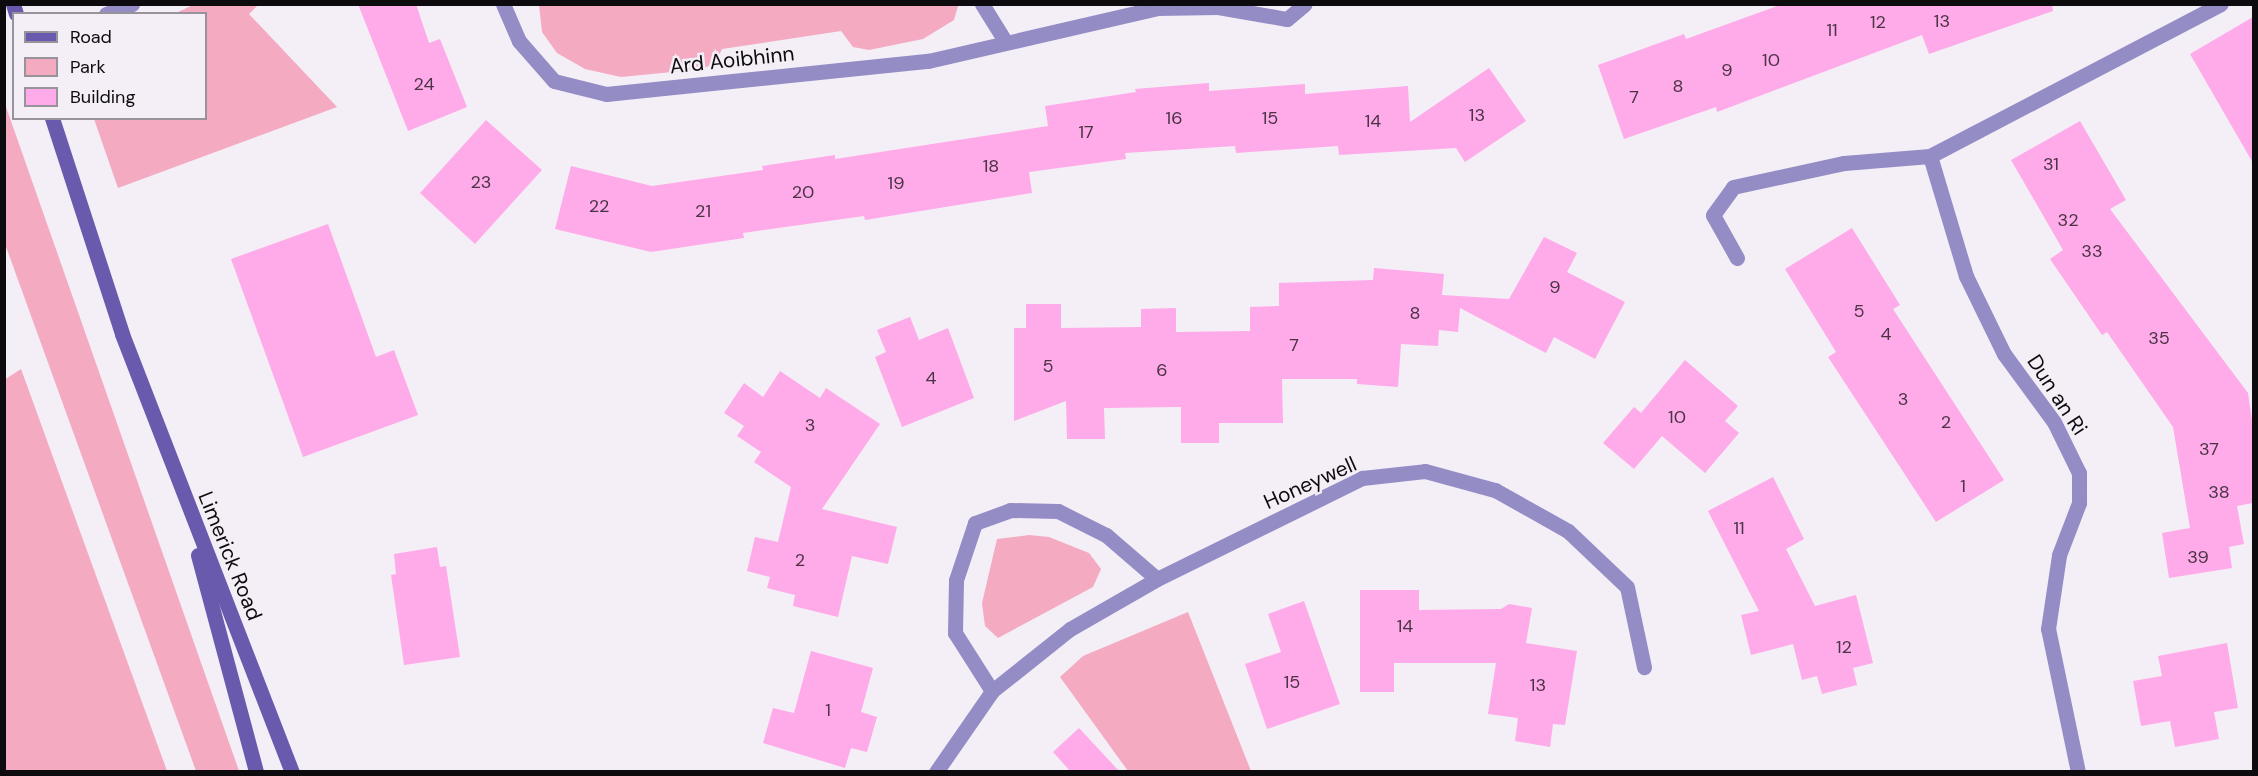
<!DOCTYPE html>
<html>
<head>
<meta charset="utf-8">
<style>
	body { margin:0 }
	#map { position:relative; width:2258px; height:776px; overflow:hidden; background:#f4eef7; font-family:"DM Sans",sans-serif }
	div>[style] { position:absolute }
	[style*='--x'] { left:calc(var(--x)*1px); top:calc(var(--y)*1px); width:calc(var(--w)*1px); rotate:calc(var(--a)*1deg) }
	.green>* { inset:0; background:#f4aac1 }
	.building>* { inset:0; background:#ffaae9 }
	.minor>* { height:15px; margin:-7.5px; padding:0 7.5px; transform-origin:7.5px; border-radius:7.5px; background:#948cc5 }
	.secondary>* { height:15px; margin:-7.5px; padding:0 7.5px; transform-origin:7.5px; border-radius:7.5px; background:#6a5aad }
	span { translate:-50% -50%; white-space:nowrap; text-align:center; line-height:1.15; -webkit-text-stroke:5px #f4eef7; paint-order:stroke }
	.number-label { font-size:18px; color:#4a3345 }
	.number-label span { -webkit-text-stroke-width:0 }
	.street-label { font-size:21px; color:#0d0b0e }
	.frame { position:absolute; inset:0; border:6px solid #0d0b0e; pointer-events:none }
	.legend { position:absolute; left:12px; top:12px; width:195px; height:108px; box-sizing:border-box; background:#f4eef7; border:2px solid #98939a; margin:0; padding:8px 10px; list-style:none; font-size:18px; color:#0d0b0e }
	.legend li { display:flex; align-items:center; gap:12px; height:30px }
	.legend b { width:30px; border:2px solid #98939a }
</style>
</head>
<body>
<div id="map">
	<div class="green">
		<div style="clip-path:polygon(195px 4px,258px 5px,249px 14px,337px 107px,118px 188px,94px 119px,206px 118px,206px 14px,176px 13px)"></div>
		<div style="clip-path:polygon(539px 5px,957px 4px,958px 6px,954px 20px,923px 39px,869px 50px,853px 47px,841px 31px,722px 49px,716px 62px,703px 69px,621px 77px,585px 69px,557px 53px,542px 32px)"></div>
		<div style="clip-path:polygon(5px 104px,239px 771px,196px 771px,5px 244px)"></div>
		<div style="clip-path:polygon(21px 369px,167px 771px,5px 771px,4px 380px)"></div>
		<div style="clip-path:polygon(1029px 535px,1049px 537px,1089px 553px,1101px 569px,1093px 587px,998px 638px,985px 626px,982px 603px,997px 539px)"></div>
		<div style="clip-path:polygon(1188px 612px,1251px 771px,1128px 771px,1060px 677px,1083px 656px)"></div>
	</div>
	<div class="building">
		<div style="clip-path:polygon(358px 4px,416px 4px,429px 43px,440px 39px,467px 107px,408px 131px)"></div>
		<div style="clip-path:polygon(1783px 4px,2052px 4px,2053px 11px,1929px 54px,1922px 35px,1717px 112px,1716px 107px,1624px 139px,1598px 65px,1684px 34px,1686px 39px)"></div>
		<div style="clip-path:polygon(2253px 17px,2253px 163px,2190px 54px)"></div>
		<div style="clip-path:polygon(1489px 68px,1526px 121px,1465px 162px,1456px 148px,1339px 155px,1338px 146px,1236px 153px,1235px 146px,1125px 153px,1126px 159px,1029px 172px,1032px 193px,865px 220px,864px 216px,743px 233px,744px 238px,651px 252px,555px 229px,571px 166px,652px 186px,763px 170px,762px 166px,835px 155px,835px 159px,1048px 126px,1045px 106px,1136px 92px,1135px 89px,1209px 83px,1209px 91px,1305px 84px,1305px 94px,1408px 86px,1410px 122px)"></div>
		<div style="clip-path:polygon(486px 120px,542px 170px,475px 244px,420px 193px)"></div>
		<div style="clip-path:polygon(2080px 121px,2126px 200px,2110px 209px,2248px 393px,2253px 427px,2253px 503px,2237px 506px,2244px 544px,2229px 547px,2232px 568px,2169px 578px,2162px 533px,2190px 528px,2173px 427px,2107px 332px,2102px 335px,2050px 259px,2063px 250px,2011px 160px)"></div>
		<div style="clip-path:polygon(328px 224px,376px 357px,394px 350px,418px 415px,303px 457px,231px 259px)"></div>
		<div style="clip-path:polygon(1852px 228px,1900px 305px,1893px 309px,2004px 480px,1936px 522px,1828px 357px,1836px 352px,1785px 269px)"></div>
		<div style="clip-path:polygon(1544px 237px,1577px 253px,1567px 272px,1625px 302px,1595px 359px,1554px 337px,1546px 353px,1460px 308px,1458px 332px,1439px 330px,1438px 346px,1401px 344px,1398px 387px,1357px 384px,1357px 379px,1282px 379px,1283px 423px,1219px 423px,1219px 443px,1181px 443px,1181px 407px,1104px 408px,1105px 439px,1067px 439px,1066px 401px,1014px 421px,1014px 328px,1026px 328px,1026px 304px,1061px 304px,1061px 328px,1141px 327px,1141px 309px,1176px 308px,1176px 332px,1250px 331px,1250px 307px,1279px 306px,1279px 283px,1373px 280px,1374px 268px,1444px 274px,1442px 295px,1509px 299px)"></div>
		<div style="clip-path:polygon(910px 317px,919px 340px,948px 328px,974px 398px,902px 427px,875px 357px,886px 352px,877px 330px)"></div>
		<div style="clip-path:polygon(1685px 360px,1738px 406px,1725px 421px,1739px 433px,1705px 473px,1662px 436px,1634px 469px,1603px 443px,1634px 407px,1641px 413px)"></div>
		<div style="clip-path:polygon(780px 371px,820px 398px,826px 388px,880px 424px,822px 509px,897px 527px,888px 564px,852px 556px,838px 617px,793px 606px,795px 595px,767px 588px,770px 577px,747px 571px,755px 537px,778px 542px,791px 487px,754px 462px,761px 452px,737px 436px,744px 426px,724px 413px,744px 383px,763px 397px)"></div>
		<div style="clip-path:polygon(1773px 477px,1804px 539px,1786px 549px,1815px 606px,1856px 595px,1873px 663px,1853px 668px,1857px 685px,1822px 694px,1817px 676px,1802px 680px,1793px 644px,1751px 655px,1741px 615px,1759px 611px,1708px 511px)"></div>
		<div style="clip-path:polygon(437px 547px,440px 567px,446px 566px,460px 657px,404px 665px,391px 575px,396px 574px,394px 554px)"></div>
		<div style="clip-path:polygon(1360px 590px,1419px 590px,1419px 610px,1501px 609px,1509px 604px,1532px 608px,1526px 643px,1577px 651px,1565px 725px,1553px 724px,1550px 747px,1515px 741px,1518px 718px,1488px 714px,1496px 663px,1394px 663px,1394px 692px,1360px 692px)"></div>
		<div style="clip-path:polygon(1304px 601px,1340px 704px,1267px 729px,1245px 664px,1281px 652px,1268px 614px)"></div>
		<div style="clip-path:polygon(2227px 643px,2238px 708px,2214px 712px,2219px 739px,2175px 747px,2170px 721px,2141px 726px,2133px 681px,2162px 676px,2158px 656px)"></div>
		<div style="clip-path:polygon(811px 651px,873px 668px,861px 712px,877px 717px,867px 752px,851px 748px,845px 768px,763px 743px,773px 708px,794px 713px)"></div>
		<div style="clip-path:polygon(1079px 728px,1119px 771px,1070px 771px,1053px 752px)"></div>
	</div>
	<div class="minor">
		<div style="--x:503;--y:4;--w:40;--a:66.6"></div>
		<div style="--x:519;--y:41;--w:53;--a:48.8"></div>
		<div style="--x:554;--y:81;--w:54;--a:14"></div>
		<div style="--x:606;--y:94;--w:324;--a:-5.9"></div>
		<div style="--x:928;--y:61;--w:235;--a:-13"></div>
		<div style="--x:1157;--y:8;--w:61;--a:-0.9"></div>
		<div style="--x:1218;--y:7;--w:70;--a:9.9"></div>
		<div style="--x:1287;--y:19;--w:23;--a:-40"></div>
		<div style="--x:982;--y:4;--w:44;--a:58.1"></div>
		<div style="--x:106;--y:14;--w:28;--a:-21"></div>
		<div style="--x:1737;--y:258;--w:49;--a:-119.2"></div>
		<div style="--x:1713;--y:215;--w:34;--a:-54"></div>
		<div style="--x:1733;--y:187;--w:114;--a:-12.2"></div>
		<div style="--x:1844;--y:163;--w:86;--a:-4.7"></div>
		<div style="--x:992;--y:691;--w:100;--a:-38.5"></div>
		<div style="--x:1070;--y:629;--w:100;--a:-29.9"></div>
		<div style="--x:936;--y:772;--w:98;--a:-55.3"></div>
		<div style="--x:992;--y:691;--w:69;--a:-122.5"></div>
		<div style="--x:955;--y:633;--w:53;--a:-88.9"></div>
		<div style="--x:956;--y:580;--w:60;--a:-71.6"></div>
		<div style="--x:975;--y:523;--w:37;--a:-20"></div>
		<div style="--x:1010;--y:510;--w:48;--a:1.2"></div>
		<div style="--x:1058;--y:511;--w:54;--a:26.6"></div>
		<div style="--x:1106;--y:535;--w:67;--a:40.8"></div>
		<div style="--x:1157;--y:579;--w:229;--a:-26.2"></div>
		<div style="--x:1362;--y:478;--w:63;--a:-6.3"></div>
		<div style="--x:1425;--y:471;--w:73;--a:15.2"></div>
		<div style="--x:1495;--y:490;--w:84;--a:29.3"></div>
		<div style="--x:1568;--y:531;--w:81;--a:43.5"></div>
		<div style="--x:1627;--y:587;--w:82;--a:78"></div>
		<div style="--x:2078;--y:772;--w:146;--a:-101.8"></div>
		<div style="--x:2048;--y:629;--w:75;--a:-81.5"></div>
		<div style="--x:2059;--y:555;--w:56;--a:-69"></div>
		<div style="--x:2079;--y:503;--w:30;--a:-90"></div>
		<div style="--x:2079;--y:473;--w:57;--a:-116.1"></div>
		<div style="--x:2054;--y:422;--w:84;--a:-126.3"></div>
		<div style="--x:2004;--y:354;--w:87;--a:-116"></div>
		<div style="--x:1966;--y:276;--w:125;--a:-106.7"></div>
		<div style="--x:1930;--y:156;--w:328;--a:-27.6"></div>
	</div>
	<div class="secondary">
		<div style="--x:13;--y:4;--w:10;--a:73"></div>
		<div style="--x:52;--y:118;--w:227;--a:72"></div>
		<div style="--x:122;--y:334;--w:470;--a:68.8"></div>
		<div style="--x:198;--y:555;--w:225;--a:75"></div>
	</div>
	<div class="number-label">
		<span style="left:1942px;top:21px">13</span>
		<span style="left:1878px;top:22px">12</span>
		<span style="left:1832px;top:30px">11</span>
		<span style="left:1771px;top:60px">10</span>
		<span style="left:1727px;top:70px">9</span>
		<span style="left:424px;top:84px">24</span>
		<span style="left:1678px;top:86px">8</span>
		<span style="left:1634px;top:97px">7</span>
		<span style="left:1477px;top:115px">13</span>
		<span style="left:1174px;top:118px">16</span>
		<span style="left:1270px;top:118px">15</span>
		<span style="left:1373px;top:121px">14</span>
		<span style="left:1086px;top:132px">17</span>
		<span style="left:2051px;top:164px">31</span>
		<span style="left:991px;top:166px">18</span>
		<span style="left:481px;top:182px">23</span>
		<span style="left:896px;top:183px">19</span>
		<span style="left:803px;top:192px">20</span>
		<span style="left:599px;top:206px">22</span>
		<span style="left:703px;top:211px">21</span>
		<span style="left:2068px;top:220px">32</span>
		<span style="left:2092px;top:251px">33</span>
		<span style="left:1555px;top:287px">9</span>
		<span style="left:1859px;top:311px">5</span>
		<span style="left:1415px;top:313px">8</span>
		<span style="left:1886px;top:334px">4</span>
		<span style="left:2159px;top:338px">35</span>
		<span style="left:1294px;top:345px">7</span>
		<span style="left:1048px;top:366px">5</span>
		<span style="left:1162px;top:370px">6</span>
		<span style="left:931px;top:378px">4</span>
		<span style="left:1903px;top:399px">3</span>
		<span style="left:1677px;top:417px">10</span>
		<span style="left:1946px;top:422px">2</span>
		<span style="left:810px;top:425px">3</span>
		<span style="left:2209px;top:449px">37</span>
		<span style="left:1963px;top:486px">1</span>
		<span style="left:2219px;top:492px">38</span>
		<span style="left:1739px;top:528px">11</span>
		<span style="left:2198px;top:557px">39</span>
		<span style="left:800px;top:560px">2</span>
		<span style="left:1405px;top:626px">14</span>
		<span style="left:1844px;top:647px">12</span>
		<span style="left:1292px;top:682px">15</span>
		<span style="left:1538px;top:685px">13</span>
		<span style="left:828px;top:710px">1</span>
	</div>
	<div class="street-label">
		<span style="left:732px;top:60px;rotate:-6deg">Ard Aoibhinn</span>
		<span style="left:2057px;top:395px;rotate:57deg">Dun an Ri</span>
		<span style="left:1310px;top:483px;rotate:-24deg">Honeywell</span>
		<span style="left:230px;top:556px;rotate:68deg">Limerick Road</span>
	</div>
	<div class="frame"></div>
	<ul class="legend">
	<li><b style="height:8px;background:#6a5aad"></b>Road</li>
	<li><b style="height:16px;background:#f4aac1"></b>Park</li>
	<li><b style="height:16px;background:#ffaae9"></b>Building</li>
	</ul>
</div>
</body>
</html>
